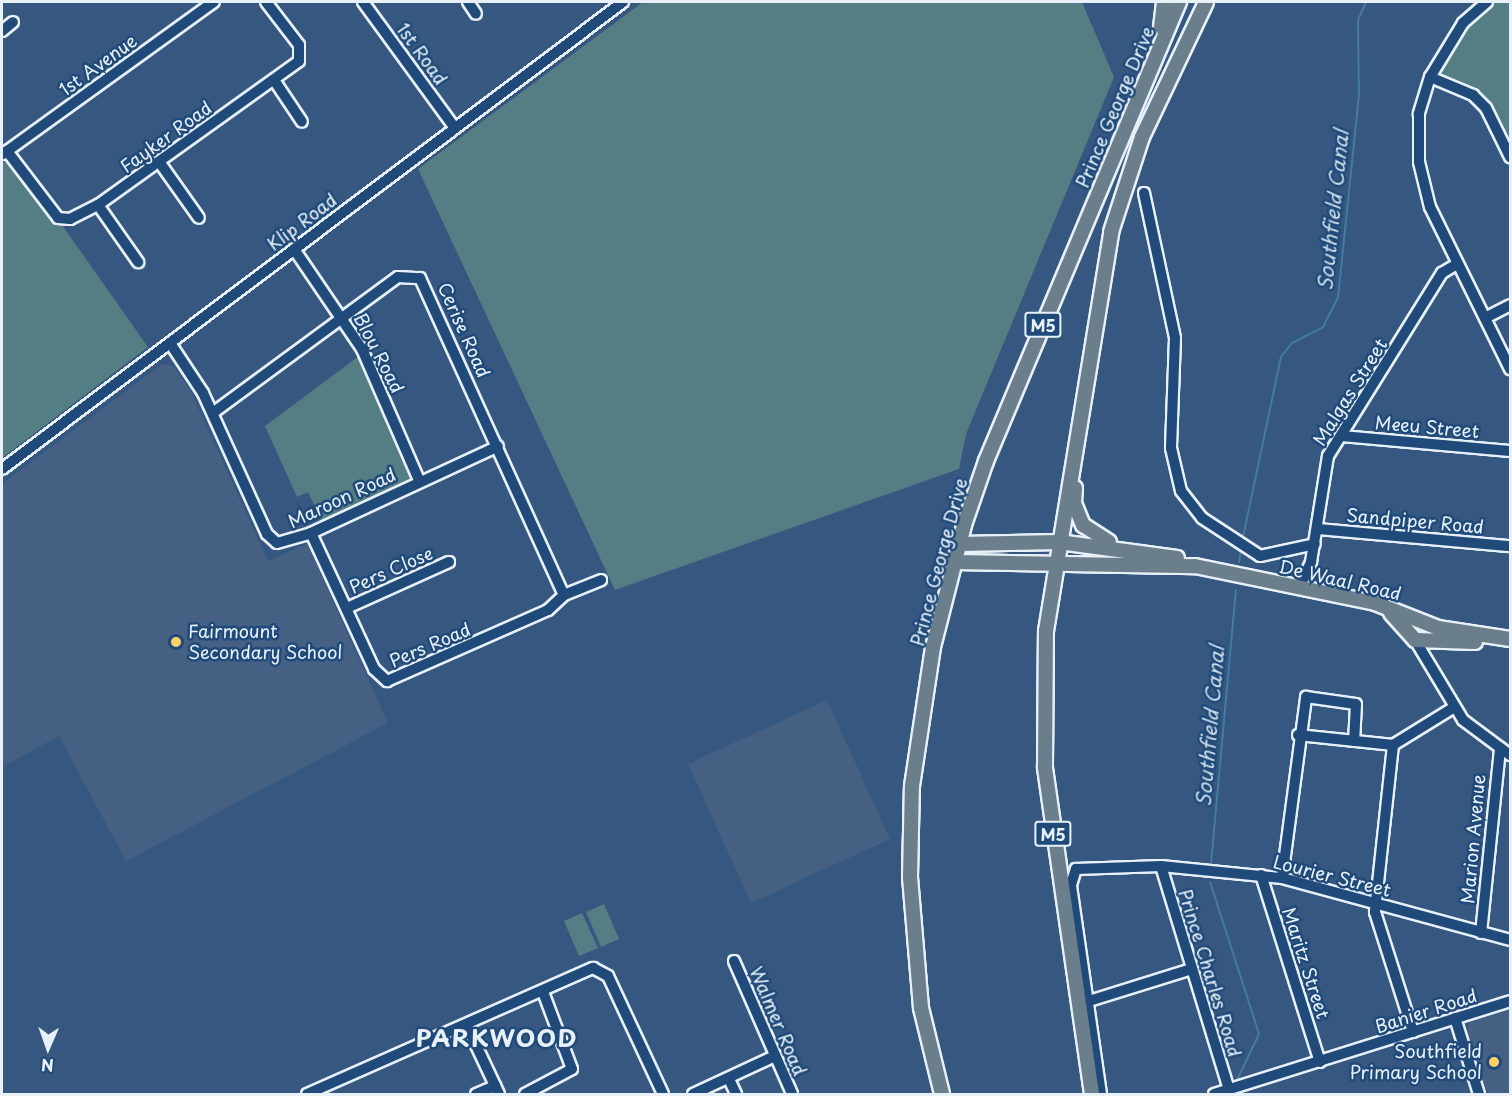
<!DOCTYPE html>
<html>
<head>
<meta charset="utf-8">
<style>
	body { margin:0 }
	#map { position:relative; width:1512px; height:1096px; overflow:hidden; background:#365780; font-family:"Playpen Sans",sans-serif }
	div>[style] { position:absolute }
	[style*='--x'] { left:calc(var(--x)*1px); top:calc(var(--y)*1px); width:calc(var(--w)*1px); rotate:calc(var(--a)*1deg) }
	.built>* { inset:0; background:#466084 }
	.green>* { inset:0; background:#557d84 }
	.stream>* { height:2px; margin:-1px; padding:0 1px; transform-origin:1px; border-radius:1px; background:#437b9e }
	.roads { filter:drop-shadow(2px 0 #e8f1f8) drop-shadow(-2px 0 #e8f1f8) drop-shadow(0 2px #e8f1f8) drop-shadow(0 -2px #e8f1f8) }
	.minor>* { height:10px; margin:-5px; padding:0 5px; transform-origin:5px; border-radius:5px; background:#1f4a7a }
	.major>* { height:14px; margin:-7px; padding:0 7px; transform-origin:7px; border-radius:7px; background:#6b7e8b }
	.dots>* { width:16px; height:16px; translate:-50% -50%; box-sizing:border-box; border:3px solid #1f4a7a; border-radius:50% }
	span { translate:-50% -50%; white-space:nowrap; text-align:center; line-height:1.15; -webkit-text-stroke:5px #1f4a7a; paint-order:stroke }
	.shield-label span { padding:2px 4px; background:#1f4a7a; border:2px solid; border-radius:4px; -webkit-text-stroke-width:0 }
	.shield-label { font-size:16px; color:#e8f1f8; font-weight:700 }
	.street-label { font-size:18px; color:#e8f1f8 }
	.poi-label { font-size:18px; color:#e8f1f8 }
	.left { translate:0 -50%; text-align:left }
	.right { translate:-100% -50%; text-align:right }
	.water-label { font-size:20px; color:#cfdfea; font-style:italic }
	.district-label { font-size:24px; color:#e8f1f8; font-weight:700; letter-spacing:1.5px }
	.frame { position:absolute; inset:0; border:3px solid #e8f1f8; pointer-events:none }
	.north { position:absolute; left:18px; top:1018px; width:60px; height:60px; -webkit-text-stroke:4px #1f4a7a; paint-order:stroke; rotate:182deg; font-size:16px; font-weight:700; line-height:24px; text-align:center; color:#e8f1f8 }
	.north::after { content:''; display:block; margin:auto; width:21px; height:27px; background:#e8f1f8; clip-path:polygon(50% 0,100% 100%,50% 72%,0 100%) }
</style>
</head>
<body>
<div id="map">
	<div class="built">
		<div style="clip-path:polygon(162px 364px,173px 366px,190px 390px,268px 561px,307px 544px,388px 723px,126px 861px,59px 736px,2px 767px,2px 484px)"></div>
		<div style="clip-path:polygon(827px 700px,890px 839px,751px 903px,688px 764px)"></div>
		<div style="clip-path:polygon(1510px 1009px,1510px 1094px,1488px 1094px,1467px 1030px,1470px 1021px)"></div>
	</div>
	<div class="green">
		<div style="clip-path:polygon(643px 2px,1082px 2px,1114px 77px,966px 434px,959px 469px,615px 590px,418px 169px)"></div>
		<div style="clip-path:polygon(1494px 2px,1510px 2px,1510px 150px,1484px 99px,1443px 77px,1439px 70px,1463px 29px)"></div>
		<div style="clip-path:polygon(7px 160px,62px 225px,148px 347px,2px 458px,2px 163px)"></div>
		<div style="clip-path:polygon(359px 356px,412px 474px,407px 483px,322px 522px,308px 492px,297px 497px,265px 426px)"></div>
		<div style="clip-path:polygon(604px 904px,619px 939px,601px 947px,586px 912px)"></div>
		<div style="clip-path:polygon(582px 913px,598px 948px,579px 956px,564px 921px)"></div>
	</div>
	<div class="stream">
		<div style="--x:1243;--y:537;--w:184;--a:-78.1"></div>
		<div style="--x:1281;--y:357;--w:18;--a:-52"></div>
		<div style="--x:1292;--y:343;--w:35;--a:-27"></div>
		<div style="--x:1323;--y:327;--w:33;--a:-63"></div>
		<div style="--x:1338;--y:298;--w:203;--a:-84.1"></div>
		<div style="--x:1359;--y:96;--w:76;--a:-90.8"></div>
		<div style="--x:1358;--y:20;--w:20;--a:-66"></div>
		<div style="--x:1239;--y:562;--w:13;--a:-81"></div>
		<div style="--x:1211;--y:864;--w:275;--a:-84.8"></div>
		<div style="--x:1210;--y:882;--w:160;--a:72.1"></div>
		<div style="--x:1259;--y:1034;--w:49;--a:115.5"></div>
	</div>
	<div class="roads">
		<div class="minor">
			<div style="--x:363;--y:2;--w:155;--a:53.9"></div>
			<div style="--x:468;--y:2;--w:14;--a:56"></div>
			<div style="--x:1487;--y:2;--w:32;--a:139"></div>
			<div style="--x:1463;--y:23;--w:63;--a:121.4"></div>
			<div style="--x:1430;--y:77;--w:39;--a:107"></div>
			<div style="--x:1419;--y:114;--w:48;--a:90"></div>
			<div style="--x:1419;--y:162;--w:46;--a:76.3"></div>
			<div style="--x:1430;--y:207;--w:181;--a:63.7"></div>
			<div style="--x:2;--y:31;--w:14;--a:-39"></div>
			<div style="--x:1430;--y:77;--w:47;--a:22.7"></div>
			<div style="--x:1473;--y:95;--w:18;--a:45"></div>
			<div style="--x:1486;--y:108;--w:55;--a:63.9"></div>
			<div style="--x:274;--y:80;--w:50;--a:56.3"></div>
			<div style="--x:7;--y:151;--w:84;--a:52.7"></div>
			<div style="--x:58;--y:218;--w:12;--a:5"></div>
			<div style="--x:70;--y:219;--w:31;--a:-27"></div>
			<div style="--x:98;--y:205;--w:247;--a:-35.6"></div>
			<div style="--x:299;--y:61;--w:16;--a:-90"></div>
			<div style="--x:299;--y:45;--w:54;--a:-127.5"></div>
			<div style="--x:3;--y:154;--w:260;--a:-35.8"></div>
			<div style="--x:160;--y:163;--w:67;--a:54.7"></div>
			<div style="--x:1144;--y:193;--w:148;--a:77.9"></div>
			<div style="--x:1175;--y:338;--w:110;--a:92.1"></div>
			<div style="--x:1171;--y:448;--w:44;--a:76.9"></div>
			<div style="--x:1181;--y:491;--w:34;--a:52"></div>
			<div style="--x:1202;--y:518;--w:69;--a:33.2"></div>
			<div style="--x:1260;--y:556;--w:56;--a:-12.3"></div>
			<div style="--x:98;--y:205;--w:70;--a:54.9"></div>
			<div style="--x:294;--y:249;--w:121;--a:55.8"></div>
			<div style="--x:362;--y:349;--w:143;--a:66.5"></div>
			<div style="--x:1485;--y:318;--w:28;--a:-27"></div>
			<div style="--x:170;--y:343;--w:60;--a:56.6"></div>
			<div style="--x:203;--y:393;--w:155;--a:65.6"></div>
			<div style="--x:267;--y:534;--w:13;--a:42"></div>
			<div style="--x:277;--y:543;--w:35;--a:-16"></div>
			<div style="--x:311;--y:533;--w:206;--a:-24.9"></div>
			<div style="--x:214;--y:412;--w:228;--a:-36.3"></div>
			<div style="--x:398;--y:277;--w:22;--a:3"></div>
			<div style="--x:420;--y:278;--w:348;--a:65.6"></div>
			<div style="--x:1341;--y:436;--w:170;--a:5.1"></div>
			<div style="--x:2;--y:469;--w:777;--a:-36.94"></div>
			<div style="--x:1318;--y:529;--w:193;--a:5.1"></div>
			<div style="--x:311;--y:533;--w:150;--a:65.1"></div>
			<div style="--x:374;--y:669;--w:18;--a:43"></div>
			<div style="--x:387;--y:681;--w:176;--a:-23.8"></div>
			<div style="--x:548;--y:610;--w:22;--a:-43"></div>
			<div style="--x:564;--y:595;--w:40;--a:-22"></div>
			<div style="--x:1299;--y:588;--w:29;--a:-65"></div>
			<div style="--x:1311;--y:562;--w:107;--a:-80.9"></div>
			<div style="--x:1328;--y:456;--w:216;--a:-58.1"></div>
			<div style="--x:1442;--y:273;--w:17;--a:-31"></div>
			<div style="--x:347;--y:608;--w:112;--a:-24.3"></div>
			<div style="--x:1415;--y:640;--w:93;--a:59"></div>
			<div style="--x:1463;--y:720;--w:59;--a:36.7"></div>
			<div style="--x:1298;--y:735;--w:96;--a:6"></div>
			<div style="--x:1393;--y:745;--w:70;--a:-31.7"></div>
			<div style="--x:1393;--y:745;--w:168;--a:96.2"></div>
			<div style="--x:1375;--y:912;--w:126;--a:72.4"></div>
			<div style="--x:1161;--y:866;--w:234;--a:73.1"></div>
			<div style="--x:1261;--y:875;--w:196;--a:72.5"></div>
			<div style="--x:1282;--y:878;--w:183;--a:-82.4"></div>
			<div style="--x:1306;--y:697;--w:50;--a:8"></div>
			<div style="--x:1356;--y:704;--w:37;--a:93"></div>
			<div style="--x:1481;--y:933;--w:186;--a:-84.1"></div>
			<div style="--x:734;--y:961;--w:145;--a:66.4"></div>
			<div style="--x:1089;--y:1001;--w:108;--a:-17.3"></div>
			<div style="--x:1455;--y:1018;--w:80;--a:72.5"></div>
			<div style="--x:467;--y:1026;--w:75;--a:64.8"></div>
			<div style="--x:729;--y:1079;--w:17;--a:65"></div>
			<div style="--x:307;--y:1094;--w:313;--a:-23.8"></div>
			<div style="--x:593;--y:968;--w:17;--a:28"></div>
			<div style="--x:608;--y:976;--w:130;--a:65"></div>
			<div style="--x:476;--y:1094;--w:21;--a:-23"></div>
			<div style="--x:525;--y:1094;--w:53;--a:-28"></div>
			<div style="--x:572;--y:1069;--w:82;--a:-110.6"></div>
			<div style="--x:693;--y:1094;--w:90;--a:-24.9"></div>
			<div style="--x:1101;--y:1094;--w:211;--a:-98.2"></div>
			<div style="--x:1071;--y:885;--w:17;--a:-73"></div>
			<div style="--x:1076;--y:869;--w:85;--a:-2"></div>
			<div style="--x:1161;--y:866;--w:122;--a:5.7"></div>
			<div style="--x:1282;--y:878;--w:236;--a:15.2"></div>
			<div style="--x:1214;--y:1094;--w:310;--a:-17.4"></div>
		</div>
		<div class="major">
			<div style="--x:1161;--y:27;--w:25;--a:-83"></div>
			<div style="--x:1075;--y:488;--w:15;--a:94"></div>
			<div style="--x:1074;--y:503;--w:24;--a:68"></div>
			<div style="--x:1083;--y:525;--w:31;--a:33"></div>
			<div style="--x:959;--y:544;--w:100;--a:-1.1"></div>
			<div style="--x:1059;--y:542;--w:119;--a:7.7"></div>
			<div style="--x:954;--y:562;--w:241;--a:1"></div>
			<div style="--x:1195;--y:566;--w:184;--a:11.6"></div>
			<div style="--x:1375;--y:603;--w:68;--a:21.6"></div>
			<div style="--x:1438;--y:628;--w:73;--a:8.7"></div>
			<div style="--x:1391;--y:613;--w:36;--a:48"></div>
			<div style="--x:1415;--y:640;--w:60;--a:1.9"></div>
			<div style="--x:942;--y:1094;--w:89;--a:-103.7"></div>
			<div style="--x:921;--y:1008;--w:130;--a:-94.8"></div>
			<div style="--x:910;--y:878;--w:92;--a:-88.8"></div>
			<div style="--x:912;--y:786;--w:141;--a:-81.4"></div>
			<div style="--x:933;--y:647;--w:126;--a:-75.7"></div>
			<div style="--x:964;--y:525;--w:68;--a:-71"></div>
			<div style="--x:986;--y:461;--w:498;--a:-67.2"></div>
			<div style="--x:1092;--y:1094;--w:331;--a:-98.2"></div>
			<div style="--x:1045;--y:766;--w:135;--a:-89.6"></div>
			<div style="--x:1046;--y:631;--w:404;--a:-80.7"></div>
			<div style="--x:1111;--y:232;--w:100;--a:-71.9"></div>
			<div style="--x:1142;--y:137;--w:149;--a:-64.6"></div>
		</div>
	</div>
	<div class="dots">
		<div style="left:176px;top:642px;background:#ffd166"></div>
		<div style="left:1494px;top:1062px;background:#ffd166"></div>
	</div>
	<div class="shield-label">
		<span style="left:1043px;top:325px">M5</span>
		<span style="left:1053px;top:834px">M5</span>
	</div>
	<div class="street-label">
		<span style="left:422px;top:54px;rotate:54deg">1st Road</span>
		<span style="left:98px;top:65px;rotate:-36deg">1st Avenue</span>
		<span style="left:1115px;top:107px;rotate:-67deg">Prince George Drive</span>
		<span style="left:166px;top:137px;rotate:-36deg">Fayker Road</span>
		<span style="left:302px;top:222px;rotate:-37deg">Klip Road</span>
		<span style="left:464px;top:330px;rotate:66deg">Cerise Road</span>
		<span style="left:379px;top:353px;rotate:63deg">Blou Road</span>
		<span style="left:1350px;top:392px;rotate:-58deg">Malgas Street</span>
		<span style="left:1427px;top:427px;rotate:5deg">Meeu Street</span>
		<span style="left:342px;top:498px;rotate:-25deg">Maroon Road</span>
		<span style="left:1415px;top:521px;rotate:5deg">Sandpiper Road</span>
		<span style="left:939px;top:562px;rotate:-75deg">Prince George Drive</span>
		<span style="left:391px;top:570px;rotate:-24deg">Pers Close</span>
		<span style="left:1340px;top:580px;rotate:13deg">De Waal Road</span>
		<span style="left:430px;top:645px;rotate:-23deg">Pers Road</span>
		<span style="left:1473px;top:839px;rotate:-85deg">Marion Avenue</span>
		<span style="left:1332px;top:876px;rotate:14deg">Lourier Street</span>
		<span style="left:1306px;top:963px;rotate:72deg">Maritz Street</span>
		<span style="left:1210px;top:973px;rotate:73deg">Prince Charles Road</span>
		<span style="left:1426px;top:1011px;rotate:-18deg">Banier Road</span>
		<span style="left:778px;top:1021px;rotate:67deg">Walmer Road</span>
	</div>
	<div class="poi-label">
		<span class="left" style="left:188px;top:642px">Fairmount<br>Secondary School</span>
		<span class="right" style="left:1482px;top:1062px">Southfield<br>Primary School</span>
	</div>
	<div class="water-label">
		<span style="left:1333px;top:210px;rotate:-84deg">Southfield Canal</span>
		<span style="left:1210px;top:726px;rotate:-85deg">Southfield Canal</span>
	</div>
	<div class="district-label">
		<span style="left:497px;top:1038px">PARKWOOD</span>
	</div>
	<div class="frame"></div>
	<div class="north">N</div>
</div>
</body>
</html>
